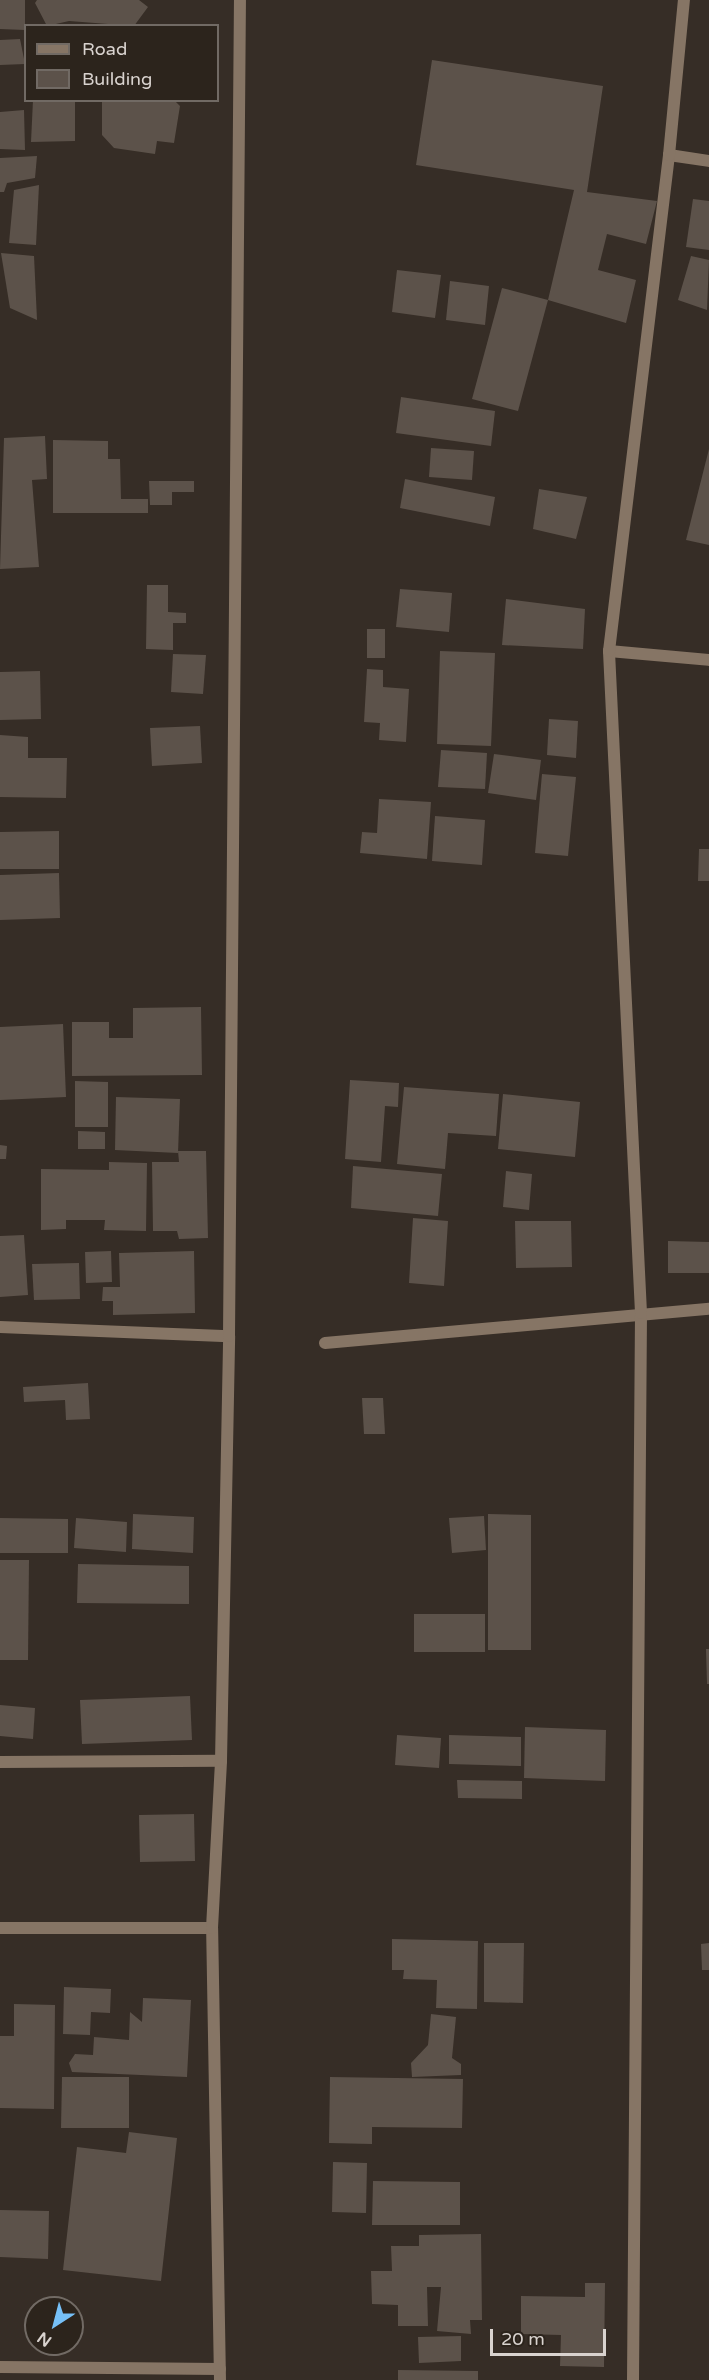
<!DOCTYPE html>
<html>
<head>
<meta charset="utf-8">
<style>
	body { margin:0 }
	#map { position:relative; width:709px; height:2380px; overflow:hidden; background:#362d26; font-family:"Varela Round",sans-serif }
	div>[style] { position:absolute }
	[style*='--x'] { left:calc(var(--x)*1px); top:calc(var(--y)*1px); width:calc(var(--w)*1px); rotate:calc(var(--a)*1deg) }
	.building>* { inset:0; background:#5c524a }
	.minor>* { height:12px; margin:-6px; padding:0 6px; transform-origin:6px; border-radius:6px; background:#867565 }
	span { translate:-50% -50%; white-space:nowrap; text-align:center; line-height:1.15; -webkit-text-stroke:4.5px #2c241c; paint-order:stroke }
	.legend { position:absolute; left:24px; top:24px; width:195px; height:78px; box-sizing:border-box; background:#2c241c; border:2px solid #716a64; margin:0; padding:8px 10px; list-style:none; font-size:18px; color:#d9d3cf }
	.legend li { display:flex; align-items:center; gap:12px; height:30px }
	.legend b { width:30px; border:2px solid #716a64 }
	.north { position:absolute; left:24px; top:2296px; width:60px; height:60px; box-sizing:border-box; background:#2c241c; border:2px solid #716a64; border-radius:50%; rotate:216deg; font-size:16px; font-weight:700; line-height:24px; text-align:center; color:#d9d3cf }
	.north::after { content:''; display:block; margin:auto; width:21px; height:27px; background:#76c0f7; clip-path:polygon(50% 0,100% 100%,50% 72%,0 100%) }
	.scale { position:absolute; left:490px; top:2329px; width:116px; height:27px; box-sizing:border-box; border:3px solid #d9d3cf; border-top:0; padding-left:8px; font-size:18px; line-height:21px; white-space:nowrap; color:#d9d3cf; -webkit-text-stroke:4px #2c241c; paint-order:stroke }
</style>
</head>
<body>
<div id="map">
	<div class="building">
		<div style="clip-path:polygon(0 0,25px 0,25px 30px,0 29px)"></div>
		<div style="clip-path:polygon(37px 0,139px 0,148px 7px,134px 26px,69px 21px,47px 26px,35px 3px)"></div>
		<div style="clip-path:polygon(20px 39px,25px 64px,0 65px,0 40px)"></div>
		<div style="clip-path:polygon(432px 60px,603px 86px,587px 192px,657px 201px,646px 244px,607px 234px,598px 270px,636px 280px,626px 323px,548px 300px,574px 190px,416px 165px)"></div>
		<div style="clip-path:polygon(33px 100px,75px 100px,75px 141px,31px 142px)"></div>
		<div style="clip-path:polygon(102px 100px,174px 100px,180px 106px,174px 143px,157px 141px,155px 154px,114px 148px,102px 135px)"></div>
		<div style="clip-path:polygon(24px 110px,25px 150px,0 149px,0 112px)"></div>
		<div style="clip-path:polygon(37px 156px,35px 178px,7px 183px,4px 192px,0 192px,0 158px)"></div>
		<div style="clip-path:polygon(39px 185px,36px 245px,9px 243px,14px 190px)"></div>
		<div style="clip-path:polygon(693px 199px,709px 201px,709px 250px,686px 247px)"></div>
		<div style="clip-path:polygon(1px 253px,34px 256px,37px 320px,10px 308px)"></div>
		<div style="clip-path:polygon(691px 256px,709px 260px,707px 310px,678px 300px)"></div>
		<div style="clip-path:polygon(397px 270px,441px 275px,435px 318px,392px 312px)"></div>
		<div style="clip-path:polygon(450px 281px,489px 286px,485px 325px,446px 320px)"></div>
		<div style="clip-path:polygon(502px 288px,548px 300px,518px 411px,472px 399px)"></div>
		<div style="clip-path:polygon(401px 397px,495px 411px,491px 446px,396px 433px)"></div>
		<div style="clip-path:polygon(45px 436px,47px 479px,32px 480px,39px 567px,0 569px,4px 438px)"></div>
		<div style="clip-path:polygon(53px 440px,108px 441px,108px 459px,120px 459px,121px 499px,148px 499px,148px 513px,53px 513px)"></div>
		<div style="clip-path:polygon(431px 448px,474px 451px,472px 480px,429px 477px)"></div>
		<div style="clip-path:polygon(709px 449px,709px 545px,686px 540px)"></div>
		<div style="clip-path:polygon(405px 479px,495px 497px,490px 526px,400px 508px)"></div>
		<div style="clip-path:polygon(149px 481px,194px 481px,194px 492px,172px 492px,172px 505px,150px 505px)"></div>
		<div style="clip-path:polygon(539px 489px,587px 497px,576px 539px,533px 529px)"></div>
		<div style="clip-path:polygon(147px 585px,168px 585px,168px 612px,186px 613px,186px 623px,173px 623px,173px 650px,146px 649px)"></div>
		<div style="clip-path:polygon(400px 589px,452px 593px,449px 632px,396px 627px)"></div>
		<div style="clip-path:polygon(506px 599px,585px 609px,583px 649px,502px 645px)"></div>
		<div style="clip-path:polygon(367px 629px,385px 629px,385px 658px,367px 658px)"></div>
		<div style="clip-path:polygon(440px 651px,495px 653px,491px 746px,437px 744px)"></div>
		<div style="clip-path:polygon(173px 654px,206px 655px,203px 694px,171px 692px)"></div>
		<div style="clip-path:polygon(367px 669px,383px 670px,383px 687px,409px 689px,406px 742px,379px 740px,380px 723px,364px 722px)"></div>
		<div style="clip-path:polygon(40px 671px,41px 719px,0 720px,0 672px)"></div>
		<div style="clip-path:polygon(549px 719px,578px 721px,576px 758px,547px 755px)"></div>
		<div style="clip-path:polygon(200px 726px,202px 763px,152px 766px,150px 728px)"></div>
		<div style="clip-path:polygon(0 735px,28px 737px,28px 758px,67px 758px,66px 798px,0 797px)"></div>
		<div style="clip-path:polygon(441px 750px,487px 753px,485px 789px,438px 787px)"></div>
		<div style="clip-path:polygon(494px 754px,541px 760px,536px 800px,488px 793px)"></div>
		<div style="clip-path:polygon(542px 774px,576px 777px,568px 856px,535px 853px)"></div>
		<div style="clip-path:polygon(379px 799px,431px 802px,427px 859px,360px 853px,362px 832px,377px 833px)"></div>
		<div style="clip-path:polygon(435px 816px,485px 820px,482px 865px,432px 861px)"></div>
		<div style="clip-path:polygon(59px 831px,59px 869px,0 869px,0 832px)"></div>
		<div style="clip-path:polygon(699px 849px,709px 849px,709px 881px,698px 881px)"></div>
		<div style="clip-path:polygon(59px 873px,60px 918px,0 920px,0 875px)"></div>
		<div style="clip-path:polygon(201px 1007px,202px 1075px,72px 1076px,72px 1022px,109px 1022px,109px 1038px,133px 1038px,133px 1008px)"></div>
		<div style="clip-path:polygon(63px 1024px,66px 1097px,0 1100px,0 1027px)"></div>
		<div style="clip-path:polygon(350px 1080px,399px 1083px,398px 1107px,385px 1106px,381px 1162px,345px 1159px)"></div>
		<div style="clip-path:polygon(75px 1081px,108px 1082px,108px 1127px,75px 1127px)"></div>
		<div style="clip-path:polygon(404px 1087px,499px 1094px,496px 1136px,448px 1133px,445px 1169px,397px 1164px)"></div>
		<div style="clip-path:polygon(503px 1094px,580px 1102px,575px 1157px,498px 1149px)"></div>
		<div style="clip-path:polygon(116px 1097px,180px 1099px,178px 1153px,115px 1150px)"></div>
		<div style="clip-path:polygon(78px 1131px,105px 1132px,105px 1149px,78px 1149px)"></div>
		<div style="clip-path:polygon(0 1145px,7px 1146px,6px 1159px,0 1159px)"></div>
		<div style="clip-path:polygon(178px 1151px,206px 1151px,208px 1238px,179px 1239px,177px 1231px,153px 1231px,152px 1162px,179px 1162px)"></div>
		<div style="clip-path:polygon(109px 1162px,147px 1163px,146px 1231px,104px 1230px,105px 1220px,66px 1220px,66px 1229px,41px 1230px,41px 1169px,109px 1170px)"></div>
		<div style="clip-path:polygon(353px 1166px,442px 1174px,438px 1216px,351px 1208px)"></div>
		<div style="clip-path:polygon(506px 1171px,532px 1174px,529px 1210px,503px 1207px)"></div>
		<div style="clip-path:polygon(413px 1218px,448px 1221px,444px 1286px,409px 1283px)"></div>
		<div style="clip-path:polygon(515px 1221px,571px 1221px,572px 1267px,516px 1268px)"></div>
		<div style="clip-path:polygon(24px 1235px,28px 1295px,0 1297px,0 1236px)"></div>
		<div style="clip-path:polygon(668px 1241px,709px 1242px,709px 1273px,668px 1273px)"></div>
		<div style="clip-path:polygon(111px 1251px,112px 1282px,86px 1283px,85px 1252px)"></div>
		<div style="clip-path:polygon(194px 1251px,195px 1313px,113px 1315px,113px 1301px,102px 1301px,103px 1287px,120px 1287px,119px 1253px)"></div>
		<div style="clip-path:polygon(79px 1263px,80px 1299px,34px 1300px,32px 1264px)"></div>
		<div style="clip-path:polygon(88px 1383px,90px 1419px,66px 1420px,65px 1400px,24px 1402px,23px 1387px)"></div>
		<div style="clip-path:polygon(362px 1398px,383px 1398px,385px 1434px,364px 1434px)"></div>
		<div style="clip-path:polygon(133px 1514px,194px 1517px,193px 1553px,132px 1549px)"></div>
		<div style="clip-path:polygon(488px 1514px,531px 1515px,531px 1650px,488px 1650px)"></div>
		<div style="clip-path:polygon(484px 1516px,486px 1550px,452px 1553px,449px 1518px)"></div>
		<div style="clip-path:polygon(0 1518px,68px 1519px,68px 1553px,0 1553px)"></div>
		<div style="clip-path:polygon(76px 1518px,127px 1522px,126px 1552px,74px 1548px)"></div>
		<div style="clip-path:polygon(0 1560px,29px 1560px,28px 1660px,0 1660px)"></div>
		<div style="clip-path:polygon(78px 1564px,189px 1566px,189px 1604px,77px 1603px)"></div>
		<div style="clip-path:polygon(414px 1614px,485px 1614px,485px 1652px,414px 1652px)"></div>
		<div style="clip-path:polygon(706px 1649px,709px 1649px,709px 1684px,707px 1684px)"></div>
		<div style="clip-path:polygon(190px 1696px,192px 1740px,82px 1744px,80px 1700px)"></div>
		<div style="clip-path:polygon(0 1705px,35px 1708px,33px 1739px,0 1736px)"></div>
		<div style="clip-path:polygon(525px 1727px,606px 1730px,605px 1781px,524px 1778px)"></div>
		<div style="clip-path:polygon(397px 1735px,441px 1738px,439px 1768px,395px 1765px)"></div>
		<div style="clip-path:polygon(449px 1735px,521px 1737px,521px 1766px,449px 1764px)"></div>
		<div style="clip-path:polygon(457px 1780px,522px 1781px,522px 1799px,458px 1798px)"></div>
		<div style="clip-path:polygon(194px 1814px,195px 1861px,140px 1862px,139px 1815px)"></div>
		<div style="clip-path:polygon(392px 1939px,478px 1941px,477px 2009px,436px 2008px,437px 1980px,403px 1979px,404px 1970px,392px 1970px)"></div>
		<div style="clip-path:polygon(484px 1943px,524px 1943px,523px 2003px,484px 2002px)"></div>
		<div style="clip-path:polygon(709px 1943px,709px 1970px,702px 1970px,701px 1944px)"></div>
		<div style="clip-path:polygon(64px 1987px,111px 1989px,110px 2013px,91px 2012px,90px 2035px,63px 2034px)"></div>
		<div style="clip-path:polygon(143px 1998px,191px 2000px,187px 2077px,72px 2072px,69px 2063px,75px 2054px,93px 2055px,94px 2037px,129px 2040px,130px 2012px,142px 2022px)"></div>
		<div style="clip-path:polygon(14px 2004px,55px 2005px,54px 2109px,0 2108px,0 2036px,14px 2036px)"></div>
		<div style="clip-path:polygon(431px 2014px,456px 2017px,452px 2058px,461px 2064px,461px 2075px,412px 2077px,411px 2063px,428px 2045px)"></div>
		<div style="clip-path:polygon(62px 2077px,129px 2077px,129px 2128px,61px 2128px)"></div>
		<div style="clip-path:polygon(330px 2077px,463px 2079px,462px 2128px,372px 2127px,372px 2144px,329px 2143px)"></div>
		<div style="clip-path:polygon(129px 2132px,177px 2138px,161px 2281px,63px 2270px,77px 2147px,126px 2153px)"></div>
		<div style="clip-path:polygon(333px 2162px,367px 2163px,366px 2213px,332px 2212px)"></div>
		<div style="clip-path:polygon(373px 2181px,460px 2182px,460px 2225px,372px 2225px)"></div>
		<div style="clip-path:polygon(0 2210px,49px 2211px,48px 2259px,0 2257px)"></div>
		<div style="clip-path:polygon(481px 2234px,482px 2320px,470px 2320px,471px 2334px,437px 2331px,441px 2287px,427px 2287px,428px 2326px,398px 2326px,398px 2305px,372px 2304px,371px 2271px,392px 2271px,391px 2246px,419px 2246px,419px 2235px)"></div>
		<div style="clip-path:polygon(585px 2283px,605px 2283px,604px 2367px,560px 2366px,561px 2335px,521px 2334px,521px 2296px,585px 2297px)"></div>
		<div style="clip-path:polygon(461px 2336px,461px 2361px,419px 2363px,418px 2337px)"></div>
		<div style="clip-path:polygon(398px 2370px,478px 2371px,478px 2380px,398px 2380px)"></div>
	</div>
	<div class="minor">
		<div style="--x:669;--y:155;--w:40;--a:8.5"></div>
		<div style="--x:609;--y:651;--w:100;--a:5.1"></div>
		<div style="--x:0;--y:1327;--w:229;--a:2.3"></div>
		<div style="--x:325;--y:1343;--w:386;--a:-5.1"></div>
		<div style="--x:0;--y:1762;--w:221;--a:-0.3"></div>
		<div style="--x:0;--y:1928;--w:212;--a:0"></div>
		<div style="--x:0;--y:2367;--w:220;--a:0.5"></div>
		<div style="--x:220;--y:2380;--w:452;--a:-91"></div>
		<div style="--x:212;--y:1928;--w:167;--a:-86.9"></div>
		<div style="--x:221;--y:1761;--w:425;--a:-88.9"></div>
		<div style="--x:229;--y:1336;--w:1336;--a:-89.53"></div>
		<div style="--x:633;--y:2380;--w:1067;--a:-89.57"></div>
		<div style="--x:641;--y:1313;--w:663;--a:-92.77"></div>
		<div style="--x:609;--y:651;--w:500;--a:-83.1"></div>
		<div style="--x:669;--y:155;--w:156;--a:-84.5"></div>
	</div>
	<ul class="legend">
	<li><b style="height:8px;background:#867565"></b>Road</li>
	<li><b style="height:16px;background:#5c524a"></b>Building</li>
	</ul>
	<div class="north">N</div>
	<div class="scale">20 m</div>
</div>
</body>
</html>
